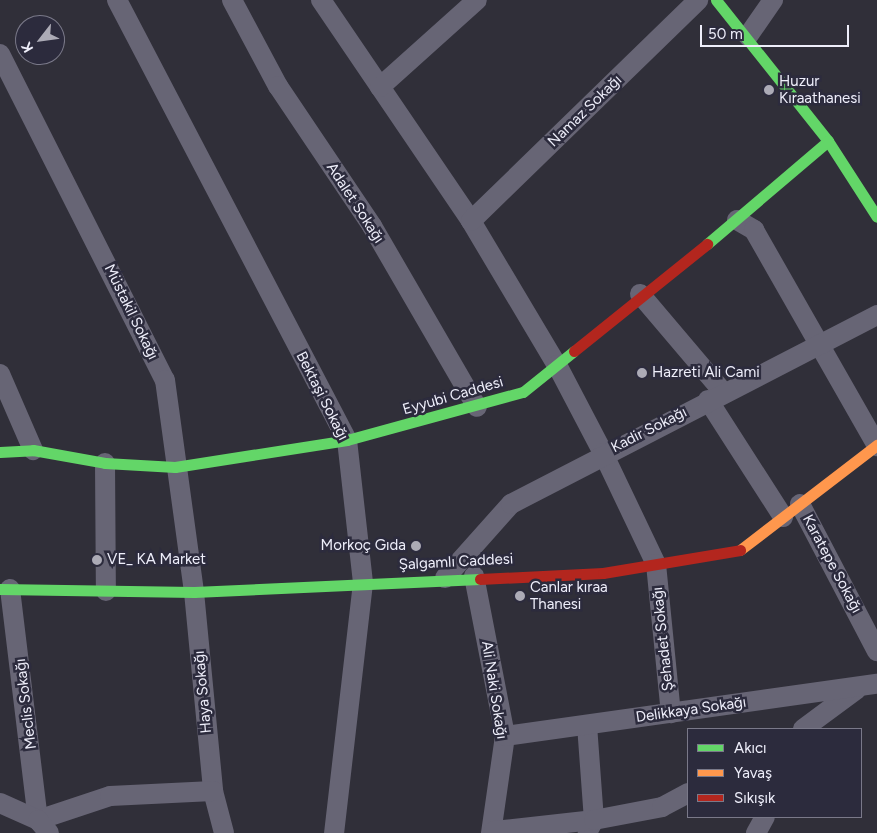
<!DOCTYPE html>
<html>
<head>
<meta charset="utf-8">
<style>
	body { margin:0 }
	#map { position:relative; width:877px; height:833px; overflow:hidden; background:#302f39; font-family:Figtree,sans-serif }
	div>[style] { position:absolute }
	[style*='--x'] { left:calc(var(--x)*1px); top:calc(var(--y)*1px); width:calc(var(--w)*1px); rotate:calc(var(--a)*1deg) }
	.street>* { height:20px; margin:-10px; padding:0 10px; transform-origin:10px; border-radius:10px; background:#676575 }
	.fast>* { height:11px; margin:-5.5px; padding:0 5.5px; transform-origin:5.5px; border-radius:5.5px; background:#63d668 }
	.slow>* { height:11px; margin:-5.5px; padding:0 5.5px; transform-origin:5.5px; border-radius:5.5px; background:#ff974d }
	.jam>* { height:11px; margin:-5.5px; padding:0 5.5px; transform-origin:5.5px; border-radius:5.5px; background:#b3261e }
	.dots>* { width:14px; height:14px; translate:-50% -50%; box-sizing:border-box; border:2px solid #2c2b3d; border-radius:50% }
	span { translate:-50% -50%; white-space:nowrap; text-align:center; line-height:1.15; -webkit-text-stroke:5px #2c2b3d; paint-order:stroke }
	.poi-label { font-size:15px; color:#eeeefa }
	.left { translate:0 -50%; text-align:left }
	.right { translate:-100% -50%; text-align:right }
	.street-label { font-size:15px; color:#eeeefa }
	.legend { position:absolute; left:687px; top:728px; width:175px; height:90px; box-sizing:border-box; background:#2c2b3d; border:1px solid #7a7989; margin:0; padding:6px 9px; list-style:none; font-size:15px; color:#eeeefa }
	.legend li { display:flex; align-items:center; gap:10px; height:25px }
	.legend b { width:25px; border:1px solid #7a7989 }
	.north { position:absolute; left:15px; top:15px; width:50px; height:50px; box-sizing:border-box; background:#2c2b3d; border:1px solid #7a7989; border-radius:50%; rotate:240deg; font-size:14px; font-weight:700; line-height:20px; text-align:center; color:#eeeefa }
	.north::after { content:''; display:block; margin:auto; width:18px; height:22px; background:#acabb6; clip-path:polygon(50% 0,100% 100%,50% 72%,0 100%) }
	.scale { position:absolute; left:700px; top:25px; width:149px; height:22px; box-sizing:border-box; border:2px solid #eeeefa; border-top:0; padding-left:6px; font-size:15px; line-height:18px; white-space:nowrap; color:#eeeefa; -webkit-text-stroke:4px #2c2b3d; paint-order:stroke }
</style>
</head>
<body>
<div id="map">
	<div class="street">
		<div style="--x:117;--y:0;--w:496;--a:62.4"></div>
		<div style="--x:347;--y:440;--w:144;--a:83.6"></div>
		<div style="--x:363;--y:583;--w:252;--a:96.6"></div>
		<div style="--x:232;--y:0;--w:98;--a:61.9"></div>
		<div style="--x:278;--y:86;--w:169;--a:56.1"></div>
		<div style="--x:372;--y:226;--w:209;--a:59.9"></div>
		<div style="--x:321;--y:0;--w:267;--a:55.8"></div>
		<div style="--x:471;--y:221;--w:168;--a:59.2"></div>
		<div style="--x:557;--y:365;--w:99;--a:62.4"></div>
		<div style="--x:603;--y:453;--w:123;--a:64.5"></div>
		<div style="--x:656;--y:564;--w:150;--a:84.3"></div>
		<div style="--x:748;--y:36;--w:44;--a:-55.2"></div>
		<div style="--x:0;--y:54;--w:365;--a:63.2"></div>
		<div style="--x:165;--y:380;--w:214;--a:82.2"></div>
		<div style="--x:194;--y:592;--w:200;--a:84.5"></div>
		<div style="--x:213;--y:791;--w:43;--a:75.3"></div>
		<div style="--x:380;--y:87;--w:130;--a:-41.9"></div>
		<div style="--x:737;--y:220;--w:20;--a:30"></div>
		<div style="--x:754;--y:230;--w:249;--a:60.3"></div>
		<div style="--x:471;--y:221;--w:317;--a:-44.2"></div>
		<div style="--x:640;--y:294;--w:128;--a:49.7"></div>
		<div style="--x:0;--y:374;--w:83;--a:66.5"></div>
		<div style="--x:708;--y:400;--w:139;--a:57.3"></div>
		<div style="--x:105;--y:463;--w:128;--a:89.6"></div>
		<div style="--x:800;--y:504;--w:166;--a:62.4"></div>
		<div style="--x:474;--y:576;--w:163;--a:79"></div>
		<div style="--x:505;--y:736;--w:98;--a:98.2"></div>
		<div style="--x:445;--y:578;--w:99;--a:-48.3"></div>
		<div style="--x:511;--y:504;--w:412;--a:-27.3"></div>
		<div style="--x:10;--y:589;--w:233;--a:83.1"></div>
		<div style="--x:38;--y:820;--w:76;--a:-18.4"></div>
		<div style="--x:110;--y:796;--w:103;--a:-2.8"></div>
		<div style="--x:587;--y:725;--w:95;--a:85.8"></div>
		<div style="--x:594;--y:820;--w:13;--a:119"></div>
		<div style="--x:803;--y:729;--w:67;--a:-36.5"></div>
		<div style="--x:505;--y:736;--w:376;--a:-8"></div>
		<div style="--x:0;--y:803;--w:42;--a:24.1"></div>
		<div style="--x:38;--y:820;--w:17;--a:50"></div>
		<div style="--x:494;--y:831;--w:101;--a:-6.3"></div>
		<div style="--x:594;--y:820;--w:69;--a:-10.8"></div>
		<div style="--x:662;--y:807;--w:30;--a:-28"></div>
		<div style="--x:756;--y:833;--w:18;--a:-61"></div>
	</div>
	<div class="fast">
		<div style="--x:716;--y:0;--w:180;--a:51.5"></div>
		<div style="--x:828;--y:141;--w:90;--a:57.2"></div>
		<div style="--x:707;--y:244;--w:159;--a:-40.4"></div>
		<div style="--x:0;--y:452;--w:33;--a:-3"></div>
		<div style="--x:33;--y:450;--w:73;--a:10.2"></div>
		<div style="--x:105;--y:463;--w:70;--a:3.3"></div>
		<div style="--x:175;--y:467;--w:174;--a:-8.9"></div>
		<div style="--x:347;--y:440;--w:182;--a:-15.3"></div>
		<div style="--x:523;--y:392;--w:65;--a:-38.8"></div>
		<div style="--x:0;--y:589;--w:194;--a:0.9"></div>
		<div style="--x:194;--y:592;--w:286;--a:-2.6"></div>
	</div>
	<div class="slow">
		<div style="--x:740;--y:550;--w:173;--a:-37.5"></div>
	</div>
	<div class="jam">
		<div style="--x:574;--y:351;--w:171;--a:-38.8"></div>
		<div style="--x:480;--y:579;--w:123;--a:-2.8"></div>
		<div style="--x:603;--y:573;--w:139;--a:-9.5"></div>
	</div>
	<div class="dots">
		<div style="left:769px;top:90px;background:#acabb6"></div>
		<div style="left:642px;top:373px;background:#acabb6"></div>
		<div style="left:416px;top:546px;background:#acabb6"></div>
		<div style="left:97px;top:560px;background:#acabb6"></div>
		<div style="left:520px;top:596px;background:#acabb6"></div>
	</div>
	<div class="poi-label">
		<span class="left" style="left:779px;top:90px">Huzur<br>Kıraathanesi</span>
		<span class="left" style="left:652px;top:373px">Hazreti Ali Cami</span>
		<span class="right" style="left:406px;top:546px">Morkoç Gıda</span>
		<span class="left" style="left:107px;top:560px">VE_ KA Market</span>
		<span class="left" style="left:530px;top:596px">Canlar kıraa<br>Thanesi</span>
	</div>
	<div class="street-label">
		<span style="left:585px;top:111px;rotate:-44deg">Namaz Sokağı</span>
		<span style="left:355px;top:203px;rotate:57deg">Adalet Sokağı</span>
		<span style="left:131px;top:312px;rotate:64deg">Müstakil Sokağı</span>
		<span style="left:322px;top:396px;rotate:63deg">Bektaşi Sokağı</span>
		<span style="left:453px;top:396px;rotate:-16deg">Eyyubi Caddesi</span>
		<span style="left:649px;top:430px;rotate:-27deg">Kadir Sokağı</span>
		<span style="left:456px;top:562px;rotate:-3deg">Şalgamlı Caddesi</span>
		<span style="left:832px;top:564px;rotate:62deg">Karatepe Sokağı</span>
		<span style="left:663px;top:639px;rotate:-96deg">Şehadet Sokağı</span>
		<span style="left:494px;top:690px;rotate:81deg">Ali Naki Sokağı</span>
		<span style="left:203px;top:692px;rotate:-95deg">Haya Sokağı</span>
		<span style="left:26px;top:704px;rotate:-97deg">Meclis Sokağı</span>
		<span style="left:691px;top:710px;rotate:-8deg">Delikkaya Sokağı</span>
	</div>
	<ul class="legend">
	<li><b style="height:6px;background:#63d668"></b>Akıcı</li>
	<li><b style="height:6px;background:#ff974d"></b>Yavaş</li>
	<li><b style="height:6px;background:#b3261e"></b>Sıkışık</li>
	</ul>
	<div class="north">K</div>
	<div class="scale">50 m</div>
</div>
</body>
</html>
